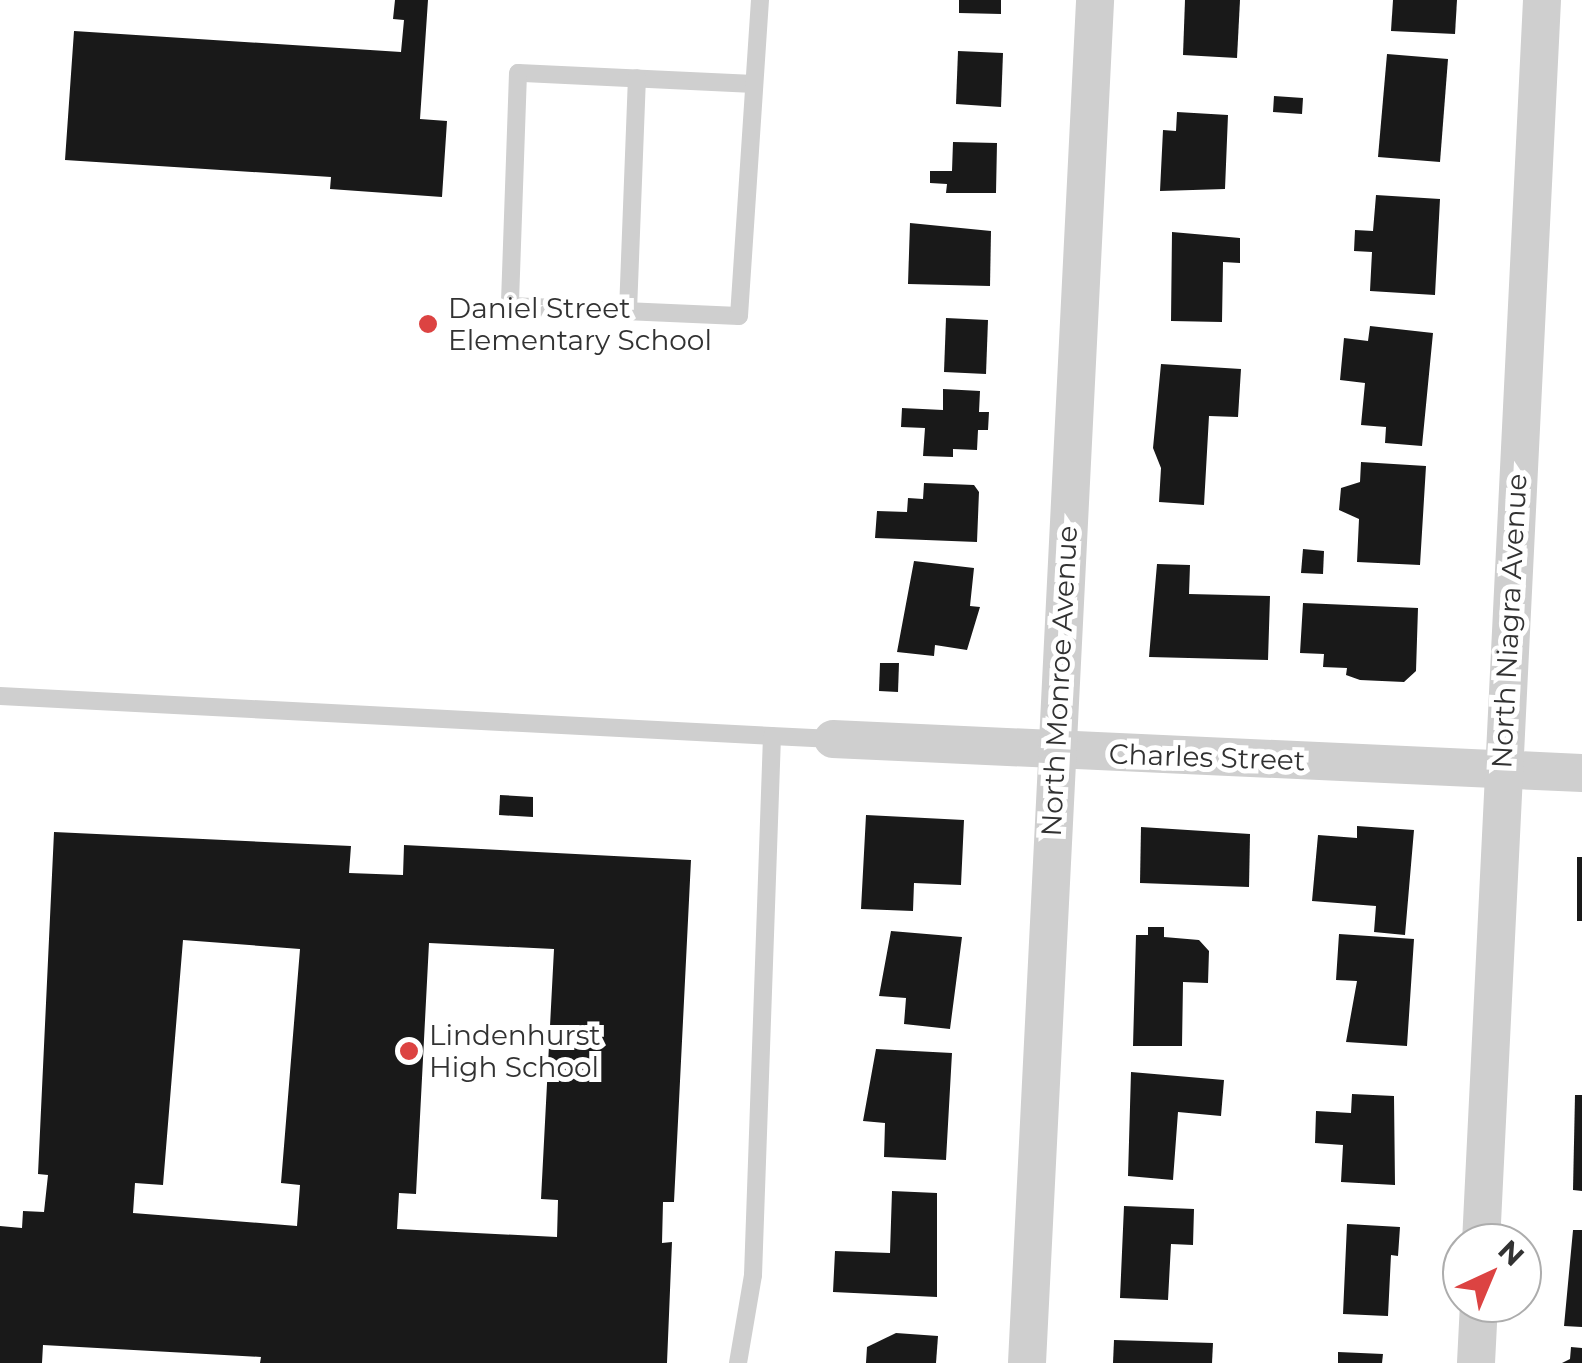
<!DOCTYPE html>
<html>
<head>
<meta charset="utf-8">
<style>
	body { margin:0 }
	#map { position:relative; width:1582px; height:1363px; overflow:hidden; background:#fff; font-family:Montserrat,sans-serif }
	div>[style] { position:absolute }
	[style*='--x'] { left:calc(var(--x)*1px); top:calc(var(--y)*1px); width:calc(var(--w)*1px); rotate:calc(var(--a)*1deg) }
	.building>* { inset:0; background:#191919 }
	.service>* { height:18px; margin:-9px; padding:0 9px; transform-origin:9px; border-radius:9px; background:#cfcfcf }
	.minor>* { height:38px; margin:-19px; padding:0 19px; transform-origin:19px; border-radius:19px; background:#cfcfcf }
	.dots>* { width:28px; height:28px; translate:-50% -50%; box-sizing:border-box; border:5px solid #fff; border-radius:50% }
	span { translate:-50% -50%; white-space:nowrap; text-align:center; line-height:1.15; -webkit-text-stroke:10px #fff; paint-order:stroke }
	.poi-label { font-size:28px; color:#323232 }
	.left { translate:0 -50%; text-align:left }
	.street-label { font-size:28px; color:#323232 }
	.north { position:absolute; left:1442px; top:1223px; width:100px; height:100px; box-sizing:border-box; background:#fff; border:2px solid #adadad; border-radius:50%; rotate:44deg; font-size:28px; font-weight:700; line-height:40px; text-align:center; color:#323232 }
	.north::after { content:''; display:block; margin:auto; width:35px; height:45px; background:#dc4342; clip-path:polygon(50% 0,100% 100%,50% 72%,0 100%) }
</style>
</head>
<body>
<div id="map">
	<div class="building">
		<div style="clip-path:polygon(395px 0,428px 0,420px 119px,447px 121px,442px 197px,330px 189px,331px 177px,65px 160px,74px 31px,401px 52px,404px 20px,393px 19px)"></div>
		<div style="clip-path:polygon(959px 0,1001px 0,1001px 14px,959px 13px)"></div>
		<div style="clip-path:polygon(1185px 0,1240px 0,1237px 58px,1183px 55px)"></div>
		<div style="clip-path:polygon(1393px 0,1457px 0,1455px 34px,1391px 31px)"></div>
		<div style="clip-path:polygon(958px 51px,1003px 53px,1001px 107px,956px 104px)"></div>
		<div style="clip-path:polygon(1387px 54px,1448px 59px,1440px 162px,1378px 157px)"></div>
		<div style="clip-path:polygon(1274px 96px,1303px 98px,1302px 114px,1273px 112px)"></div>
		<div style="clip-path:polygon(1177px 112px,1228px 115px,1225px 189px,1160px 191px,1163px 130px,1176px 131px)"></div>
		<div style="clip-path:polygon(953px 142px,997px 143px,996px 193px,946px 193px,947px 184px,930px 183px,930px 171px,952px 171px)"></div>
		<div style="clip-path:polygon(1376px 195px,1440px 199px,1435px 295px,1370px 291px,1372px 252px,1354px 251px,1355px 230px,1373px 231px)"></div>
		<div style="clip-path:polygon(910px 223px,991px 231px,990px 286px,908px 284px)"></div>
		<div style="clip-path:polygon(1172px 232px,1240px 238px,1240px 263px,1223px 262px,1222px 322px,1171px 321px)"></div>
		<div style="clip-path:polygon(946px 318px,988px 320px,986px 374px,944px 372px)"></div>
		<div style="clip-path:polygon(1370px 326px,1433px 333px,1422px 446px,1385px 443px,1386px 427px,1361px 425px,1365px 383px,1340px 380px,1344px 338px,1368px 341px)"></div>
		<div style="clip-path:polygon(1161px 364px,1241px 369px,1238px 417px,1209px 416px,1204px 505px,1159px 502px,1161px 468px,1153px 448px)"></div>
		<div style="clip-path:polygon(943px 389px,980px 391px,979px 412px,989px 412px,988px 430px,978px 430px,977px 450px,953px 449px,953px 457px,923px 456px,925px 428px,901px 427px,902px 408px,943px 410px)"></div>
		<div style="clip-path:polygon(1361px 462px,1426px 466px,1420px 565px,1357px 562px,1359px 519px,1339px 510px,1341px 488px,1360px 482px)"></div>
		<div style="clip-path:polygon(924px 483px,974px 485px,979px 492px,977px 542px,875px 538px,877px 511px,907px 512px,908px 498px,923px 499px)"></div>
		<div style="clip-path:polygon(1303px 549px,1324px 551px,1323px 574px,1301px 573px)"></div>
		<div style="clip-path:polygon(914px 561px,974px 568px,970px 606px,980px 607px,967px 650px,935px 645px,934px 656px,897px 652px)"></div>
		<div style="clip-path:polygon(1157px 564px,1190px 565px,1189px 594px,1270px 596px,1268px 660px,1149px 657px)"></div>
		<div style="clip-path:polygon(1303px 603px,1418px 608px,1416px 671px,1404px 682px,1360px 680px,1346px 675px,1347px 668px,1323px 667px,1324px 654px,1300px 653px)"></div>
		<div style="clip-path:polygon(880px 663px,899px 663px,898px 692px,879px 691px)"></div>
		<div style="clip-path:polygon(500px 795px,533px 797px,533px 817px,499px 815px)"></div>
		<div style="clip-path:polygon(866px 815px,964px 820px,961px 885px,914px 883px,913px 911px,861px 909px)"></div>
		<div style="clip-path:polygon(1357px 826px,1414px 830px,1405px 935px,1374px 932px,1376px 906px,1312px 901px,1318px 835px,1357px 838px)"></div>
		<div style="clip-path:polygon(1141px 827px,1250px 834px,1249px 887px,1140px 883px)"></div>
		<div style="clip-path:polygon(evenodd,54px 832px,351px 846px,349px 873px,403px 875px,404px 845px,691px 860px,674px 1202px,663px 1202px,662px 1243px,672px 1242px,667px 1363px,260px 1363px,261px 1357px,43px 1345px,42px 1363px,0 1363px,0 1226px,22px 1228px,23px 1211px,44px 1212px,48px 1175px,38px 1174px,54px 832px,183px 940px,300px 949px,281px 1183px,300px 1185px,297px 1226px,133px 1213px,135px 1183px,163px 1185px,183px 940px,54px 832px,429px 943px,554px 949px,541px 1199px,558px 1200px,557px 1237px,397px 1229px,399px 1193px,416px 1194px,429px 943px)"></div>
		<div style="clip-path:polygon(1577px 857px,1582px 857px,1582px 921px,1577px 921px)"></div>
		<div style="clip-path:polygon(1148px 927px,1164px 927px,1164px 937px,1199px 940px,1209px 951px,1208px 983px,1183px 982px,1182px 1046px,1133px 1046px,1136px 935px,1148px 935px)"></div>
		<div style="clip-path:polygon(891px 931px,962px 937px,950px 1029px,904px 1024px,906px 998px,879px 996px)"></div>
		<div style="clip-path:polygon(1339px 934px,1414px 939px,1407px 1046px,1346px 1042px,1357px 981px,1336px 980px)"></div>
		<div style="clip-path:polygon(876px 1049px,952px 1053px,946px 1160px,884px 1157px,885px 1123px,863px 1121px)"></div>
		<div style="clip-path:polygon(1131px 1072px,1224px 1080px,1221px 1116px,1178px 1112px,1173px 1180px,1128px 1176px)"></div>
		<div style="clip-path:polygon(1352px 1094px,1394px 1096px,1395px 1185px,1341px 1182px,1343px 1145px,1315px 1143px,1316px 1111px,1351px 1113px)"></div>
		<div style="clip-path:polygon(1575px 1095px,1582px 1095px,1582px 1191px,1573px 1190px)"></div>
		<div style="clip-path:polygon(892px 1191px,937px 1193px,937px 1297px,833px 1292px,835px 1251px,890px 1253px)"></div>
		<div style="clip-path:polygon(1124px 1206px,1194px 1209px,1193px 1245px,1171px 1244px,1168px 1300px,1120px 1298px)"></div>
		<div style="clip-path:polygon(1347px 1224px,1400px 1227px,1398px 1256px,1391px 1255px,1388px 1316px,1343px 1314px)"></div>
		<div style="clip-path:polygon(1573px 1230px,1582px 1230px,1582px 1327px,1564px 1326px)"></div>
		<div style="clip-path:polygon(896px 1333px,938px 1336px,936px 1363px,866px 1363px,867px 1347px)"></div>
		<div style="clip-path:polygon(1114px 1340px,1213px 1343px,1212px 1363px,1113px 1363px)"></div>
		<div style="clip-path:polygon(1571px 1347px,1582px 1348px,1582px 1363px,1562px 1363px,1570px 1359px)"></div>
		<div style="clip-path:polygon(1338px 1352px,1383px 1354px,1382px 1363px,1338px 1363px)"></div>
	</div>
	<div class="service">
		<div style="--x:754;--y:84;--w:236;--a:-177.3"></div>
		<div style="--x:518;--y:73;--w:233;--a:92"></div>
		<div style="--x:510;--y:306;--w:229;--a:2.5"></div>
		<div style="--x:739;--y:316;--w:317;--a:-86.2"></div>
		<div style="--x:628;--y:311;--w:233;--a:-87.8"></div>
		<div style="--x:0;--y:696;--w:834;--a:2.96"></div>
		<div style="--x:738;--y:1363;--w:89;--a:-80.3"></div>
		<div style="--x:753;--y:1275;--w:539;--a:-87.98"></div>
	</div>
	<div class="minor">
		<div style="--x:833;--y:739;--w:750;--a:2.6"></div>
		<div style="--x:1481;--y:1243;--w:1244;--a:-87.19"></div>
		<div style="--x:1027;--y:1363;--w:1365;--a:-87.14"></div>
		<div style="--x:1476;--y:1363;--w:60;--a:-87.1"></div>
	</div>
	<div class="dots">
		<div style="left:428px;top:324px;background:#dc4342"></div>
		<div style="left:409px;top:1051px;background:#dc4342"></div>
	</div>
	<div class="poi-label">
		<span class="left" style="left:448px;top:324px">Daniel Street<br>Elementary School</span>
		<span class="left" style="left:429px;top:1051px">Lindenhurst<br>High School</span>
	</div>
	<div class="street-label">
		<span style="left:1509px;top:621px;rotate:-87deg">North Niagra Avenue</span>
		<span style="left:1059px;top:681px;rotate:-87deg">North Monroe Avenue</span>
		<span style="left:1207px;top:757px;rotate:2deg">Charles Street</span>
	</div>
	<div class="north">N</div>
</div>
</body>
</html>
